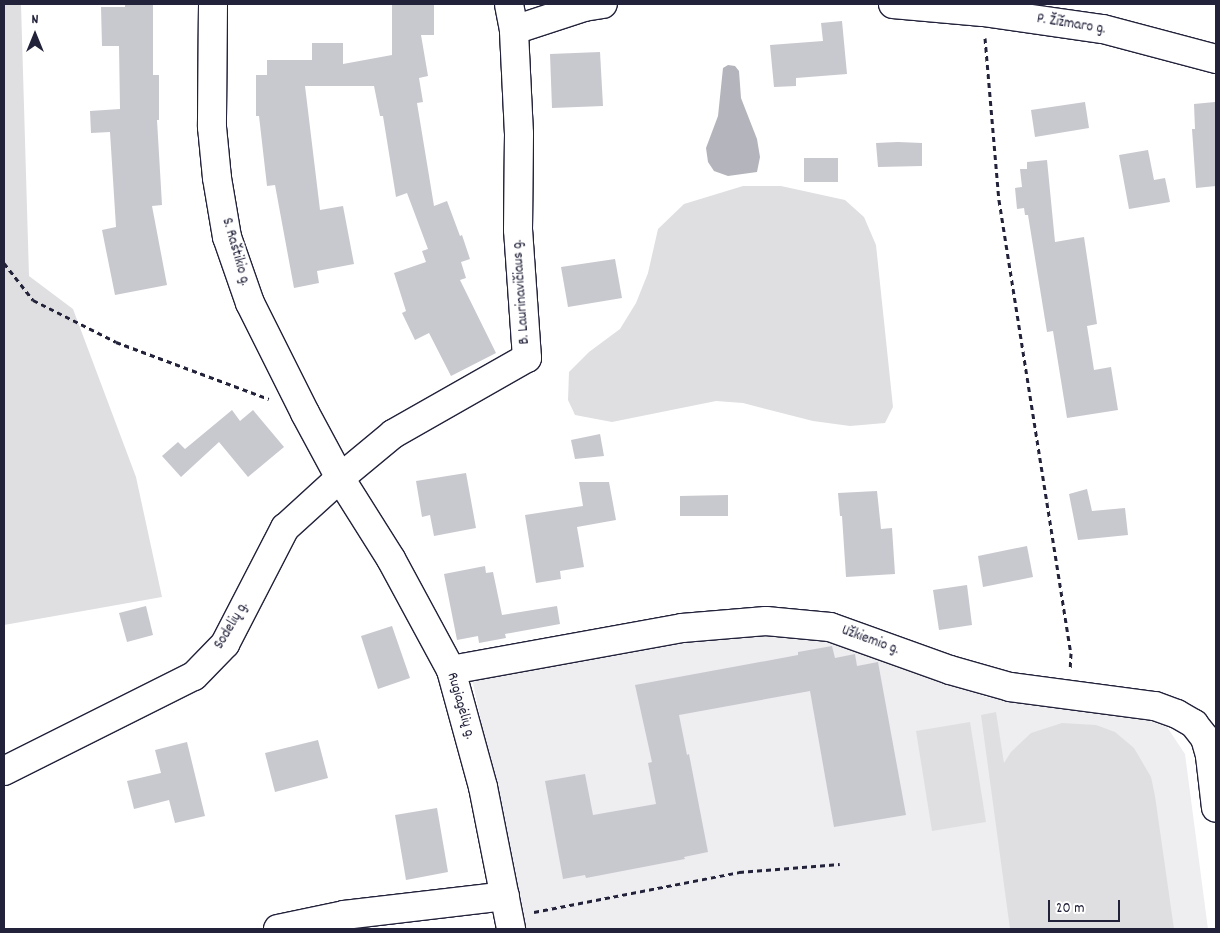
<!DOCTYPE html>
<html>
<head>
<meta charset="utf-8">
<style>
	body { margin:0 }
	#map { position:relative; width:1220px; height:933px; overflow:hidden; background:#fff; font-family:Dekko,sans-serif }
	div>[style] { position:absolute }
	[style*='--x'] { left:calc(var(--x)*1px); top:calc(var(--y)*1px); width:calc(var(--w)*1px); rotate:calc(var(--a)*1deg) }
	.built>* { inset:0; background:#eeeef1 }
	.green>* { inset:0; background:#dfdfe2 }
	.water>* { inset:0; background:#b4b4bc }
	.building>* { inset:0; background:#c8c8cf }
	.path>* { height:3px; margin-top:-1.5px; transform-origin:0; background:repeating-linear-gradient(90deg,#22223b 0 5px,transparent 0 9px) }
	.roads { filter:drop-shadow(1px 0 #22223b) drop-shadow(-1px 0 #22223b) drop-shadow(0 1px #22223b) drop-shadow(0 -1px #22223b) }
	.minor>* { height:28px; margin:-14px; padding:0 14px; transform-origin:14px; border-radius:14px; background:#fff }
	span { translate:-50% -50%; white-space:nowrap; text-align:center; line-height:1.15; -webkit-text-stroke:4px #fff; paint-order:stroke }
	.street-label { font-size:15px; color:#22223b }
	.frame { position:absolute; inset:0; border:5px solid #22223b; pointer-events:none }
	.north { position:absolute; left:10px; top:10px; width:50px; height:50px; -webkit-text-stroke:4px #fff; paint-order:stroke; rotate:0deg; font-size:14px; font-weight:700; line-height:20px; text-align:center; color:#22223b }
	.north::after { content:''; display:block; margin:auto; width:18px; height:22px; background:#22223b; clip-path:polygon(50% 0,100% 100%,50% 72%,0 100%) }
	.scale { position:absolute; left:1048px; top:900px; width:72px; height:22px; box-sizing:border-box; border:2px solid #22223b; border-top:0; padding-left:6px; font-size:15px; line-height:18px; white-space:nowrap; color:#22223b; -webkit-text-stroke:4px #fff; paint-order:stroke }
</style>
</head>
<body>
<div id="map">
	<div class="built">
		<div style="clip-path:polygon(774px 631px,840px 640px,895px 659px,986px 697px,1138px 717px,1167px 727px,1185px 754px,1208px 929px,524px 929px,472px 678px,701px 636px)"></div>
	</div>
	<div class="green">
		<div style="clip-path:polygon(4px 4px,21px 4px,29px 276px,73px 309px,136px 477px,162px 597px,4px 625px)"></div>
		<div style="clip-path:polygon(743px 186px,781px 186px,845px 200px,864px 217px,876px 245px,893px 407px,885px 423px,850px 426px,813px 421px,743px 403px,716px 401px,612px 422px,575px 415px,568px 400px,569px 372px,589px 352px,620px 329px,636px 303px,648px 273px,658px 229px,684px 204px)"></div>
		<div style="clip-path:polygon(996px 712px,1004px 763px,1011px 752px,1031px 733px,1062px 723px,1096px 725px,1115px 732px,1134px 748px,1151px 777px,1155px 796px,1174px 929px,1010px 929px,981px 715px)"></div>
		<div style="clip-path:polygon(970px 722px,986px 822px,932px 831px,916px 731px)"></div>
	</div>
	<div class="water">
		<div style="clip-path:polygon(728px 65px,735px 66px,739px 71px,741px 98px,757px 139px,760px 157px,757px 172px,728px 176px,714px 171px,708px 162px,706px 148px,718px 116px,723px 68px)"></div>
	</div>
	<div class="building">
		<div style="clip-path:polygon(125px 4px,153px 4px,153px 75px,159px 75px,159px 120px,157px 120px,162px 205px,152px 206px,167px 285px,115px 295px,102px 230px,116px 227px,110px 132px,91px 133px,90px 111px,120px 109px,119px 46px,102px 46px,101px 7px,125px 7px)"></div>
		<div style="clip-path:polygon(392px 4px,434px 4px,434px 35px,421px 35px,428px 76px,419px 78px,423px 102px,417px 103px,434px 206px,447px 201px,460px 236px,462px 235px,470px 259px,461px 262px,466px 278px,460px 280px,496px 353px,451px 376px,429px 333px,415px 340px,402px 313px,406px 311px,394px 273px,426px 262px,422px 251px,428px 249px,407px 193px,396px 197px,383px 116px,380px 116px,374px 86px,305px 86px,320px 210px,343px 206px,354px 264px,317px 271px,319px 283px,294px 288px,275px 185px,267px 186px,259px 116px,256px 116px,256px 75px,267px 75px,267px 60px,312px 60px,312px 43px,343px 43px,343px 64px,392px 55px)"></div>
		<div style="clip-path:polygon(842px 21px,847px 74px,796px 78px,796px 86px,774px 87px,770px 45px,823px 41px,821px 23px)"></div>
		<div style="clip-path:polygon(600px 52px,603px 106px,552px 108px,550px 54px)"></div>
		<div style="clip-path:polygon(1085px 102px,1089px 128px,1035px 137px,1031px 110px)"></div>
		<div style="clip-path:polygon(1215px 102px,1216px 186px,1196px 188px,1192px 129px,1195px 129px,1194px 104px)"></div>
		<div style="clip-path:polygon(898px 142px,922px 143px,922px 166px,878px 167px,876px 143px)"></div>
		<div style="clip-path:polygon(1148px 150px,1154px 180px,1165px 178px,1170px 202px,1129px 209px,1119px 155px)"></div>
		<div style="clip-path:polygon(804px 158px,838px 158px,838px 182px,804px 182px)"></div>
		<div style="clip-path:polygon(1047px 160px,1055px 242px,1084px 237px,1097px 324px,1087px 326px,1094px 370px,1111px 367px,1118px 410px,1067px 418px,1053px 331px,1047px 332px,1028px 215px,1025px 215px,1024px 208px,1017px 209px,1015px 188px,1022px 187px,1020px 169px,1027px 169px,1027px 162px)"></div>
		<div style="clip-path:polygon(615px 259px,622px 298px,568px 307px,561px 267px)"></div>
		<div style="clip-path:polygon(232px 410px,240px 421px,253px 410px,284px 447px,248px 477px,219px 442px,181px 477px,162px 456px,178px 442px,185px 449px)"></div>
		<div style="clip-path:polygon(600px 434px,604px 456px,575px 459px,571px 440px)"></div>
		<div style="clip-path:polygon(466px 473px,476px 528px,434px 536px,430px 515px,422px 517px,416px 481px)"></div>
		<div style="clip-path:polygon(579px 482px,609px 482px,616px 520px,577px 527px,584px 567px,560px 571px,561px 579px,536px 583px,525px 515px,583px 506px)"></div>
		<div style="clip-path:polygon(1087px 489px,1092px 511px,1125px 508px,1128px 535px,1078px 540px,1069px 494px)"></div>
		<div style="clip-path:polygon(877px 491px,881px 529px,892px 528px,895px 574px,846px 577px,842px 516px,840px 516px,838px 493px)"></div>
		<div style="clip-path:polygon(728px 495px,728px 516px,680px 516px,680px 496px)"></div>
		<div style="clip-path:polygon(1027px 546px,1033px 577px,983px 587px,978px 556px)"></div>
		<div style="clip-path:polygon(485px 566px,486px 573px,493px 572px,502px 615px,557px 606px,560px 624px,505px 634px,506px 638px,479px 643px,478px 636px,457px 640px,444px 574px)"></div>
		<div style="clip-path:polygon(967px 585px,972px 625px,939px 630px,933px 590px)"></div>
		<div style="clip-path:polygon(146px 606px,153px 635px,127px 642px,119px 613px)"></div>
		<div style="clip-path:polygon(392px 626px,410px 678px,378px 689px,361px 636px)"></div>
		<div style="clip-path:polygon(832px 646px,835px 658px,855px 654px,857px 666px,878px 662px,906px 815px,834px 827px,810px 691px,679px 715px,687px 755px,689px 754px,708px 852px,684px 857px,685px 859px,586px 878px,585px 875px,563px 879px,545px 781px,585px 774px,593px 815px,656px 804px,648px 763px,652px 762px,635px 685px,798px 655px,798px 652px)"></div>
		<div style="clip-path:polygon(318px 740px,328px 778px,275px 792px,265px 753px)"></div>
		<div style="clip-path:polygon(187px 742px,205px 816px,175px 823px,169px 800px,134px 809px,127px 781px,161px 773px,155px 750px)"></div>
		<div style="clip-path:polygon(437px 808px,448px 872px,406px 880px,395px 815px)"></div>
	</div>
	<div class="path">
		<div style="--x:985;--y:38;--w:163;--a:85.1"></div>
		<div style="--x:999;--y:200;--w:459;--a:81"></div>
		<div style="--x:1071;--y:653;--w:17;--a:93"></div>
		<div style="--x:4;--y:263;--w:47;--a:51.9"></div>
		<div style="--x:33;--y:300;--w:93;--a:26.8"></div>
		<div style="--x:116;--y:342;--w:163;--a:20.4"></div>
		<div style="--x:534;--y:912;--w:209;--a:-11"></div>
		<div style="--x:739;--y:872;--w:101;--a:-4.5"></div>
	</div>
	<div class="roads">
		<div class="minor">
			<div style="--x:213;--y:4;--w:123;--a:90.5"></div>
			<div style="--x:212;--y:127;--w:51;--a:84.4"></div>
			<div style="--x:217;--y:178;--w:60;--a:80.4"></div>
			<div style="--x:227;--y:237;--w:70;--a:70.8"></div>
			<div style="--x:250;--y:303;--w:123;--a:63.4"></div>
			<div style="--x:305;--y:413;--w:74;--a:61.7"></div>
			<div style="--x:340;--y:478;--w:96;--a:57.8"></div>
			<div style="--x:391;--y:559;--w:126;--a:61.6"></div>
			<div style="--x:451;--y:670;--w:121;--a:74.7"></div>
			<div style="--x:483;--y:787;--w:145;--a:78.8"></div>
			<div style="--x:893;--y:4;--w:90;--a:5.1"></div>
			<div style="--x:983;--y:12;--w:121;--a:8.1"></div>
			<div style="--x:1103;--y:29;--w:117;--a:14.9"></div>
			<div style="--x:514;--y:30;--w:74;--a:-18.2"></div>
			<div style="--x:584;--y:7;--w:19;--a:-9"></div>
			<div style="--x:451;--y:670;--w:235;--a:-10.3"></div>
			<div style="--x:682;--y:628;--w:84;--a:-4.8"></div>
			<div style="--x:766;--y:621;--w:64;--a:5.4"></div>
			<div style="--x:830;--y:627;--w:127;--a:19.7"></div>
			<div style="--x:950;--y:670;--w:62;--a:15.8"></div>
			<div style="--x:1010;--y:687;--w:146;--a:7.5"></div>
			<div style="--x:1155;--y:706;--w:23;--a:20"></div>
			<div style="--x:1177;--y:714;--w:20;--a:30"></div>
			<div style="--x:1194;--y:724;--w:18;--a:52"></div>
			<div style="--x:1205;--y:738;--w:19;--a:74"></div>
			<div style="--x:1210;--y:756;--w:52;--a:83.4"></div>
			<div style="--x:4;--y:771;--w:212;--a:-26.6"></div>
			<div style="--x:194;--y:676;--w:45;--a:-45.9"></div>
			<div style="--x:225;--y:644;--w:131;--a:-62.7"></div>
			<div style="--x:285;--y:528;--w:74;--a:-42.3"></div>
			<div style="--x:340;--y:478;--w:69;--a:-39.7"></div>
			<div style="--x:393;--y:434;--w:154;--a:-29.6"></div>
			<div style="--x:527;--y:358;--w:128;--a:-94"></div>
			<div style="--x:518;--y:230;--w:96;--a:-89.4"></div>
			<div style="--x:519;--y:134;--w:104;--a:-92.8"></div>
			<div style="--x:514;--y:30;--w:26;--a:-101"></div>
			<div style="--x:278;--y:929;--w:67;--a:-12"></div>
			<div style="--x:344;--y:915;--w:162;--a:-6.7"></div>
		</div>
	</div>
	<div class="street-label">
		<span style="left:1071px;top:25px;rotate:9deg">P. Žižmaro g.</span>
		<span style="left:235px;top:252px;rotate:74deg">S. Raštikio g.</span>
		<span style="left:522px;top:292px;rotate:-94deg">B. Laurinavičiaus g.</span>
		<span style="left:232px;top:626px;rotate:-59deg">Sodelių g.</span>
		<span style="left:870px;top:641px;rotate:20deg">Užkiemio g.</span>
		<span style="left:460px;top:706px;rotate:74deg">Rugiagėlių g.</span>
	</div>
	<div class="frame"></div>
	<div class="north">N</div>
	<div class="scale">20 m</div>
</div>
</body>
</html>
